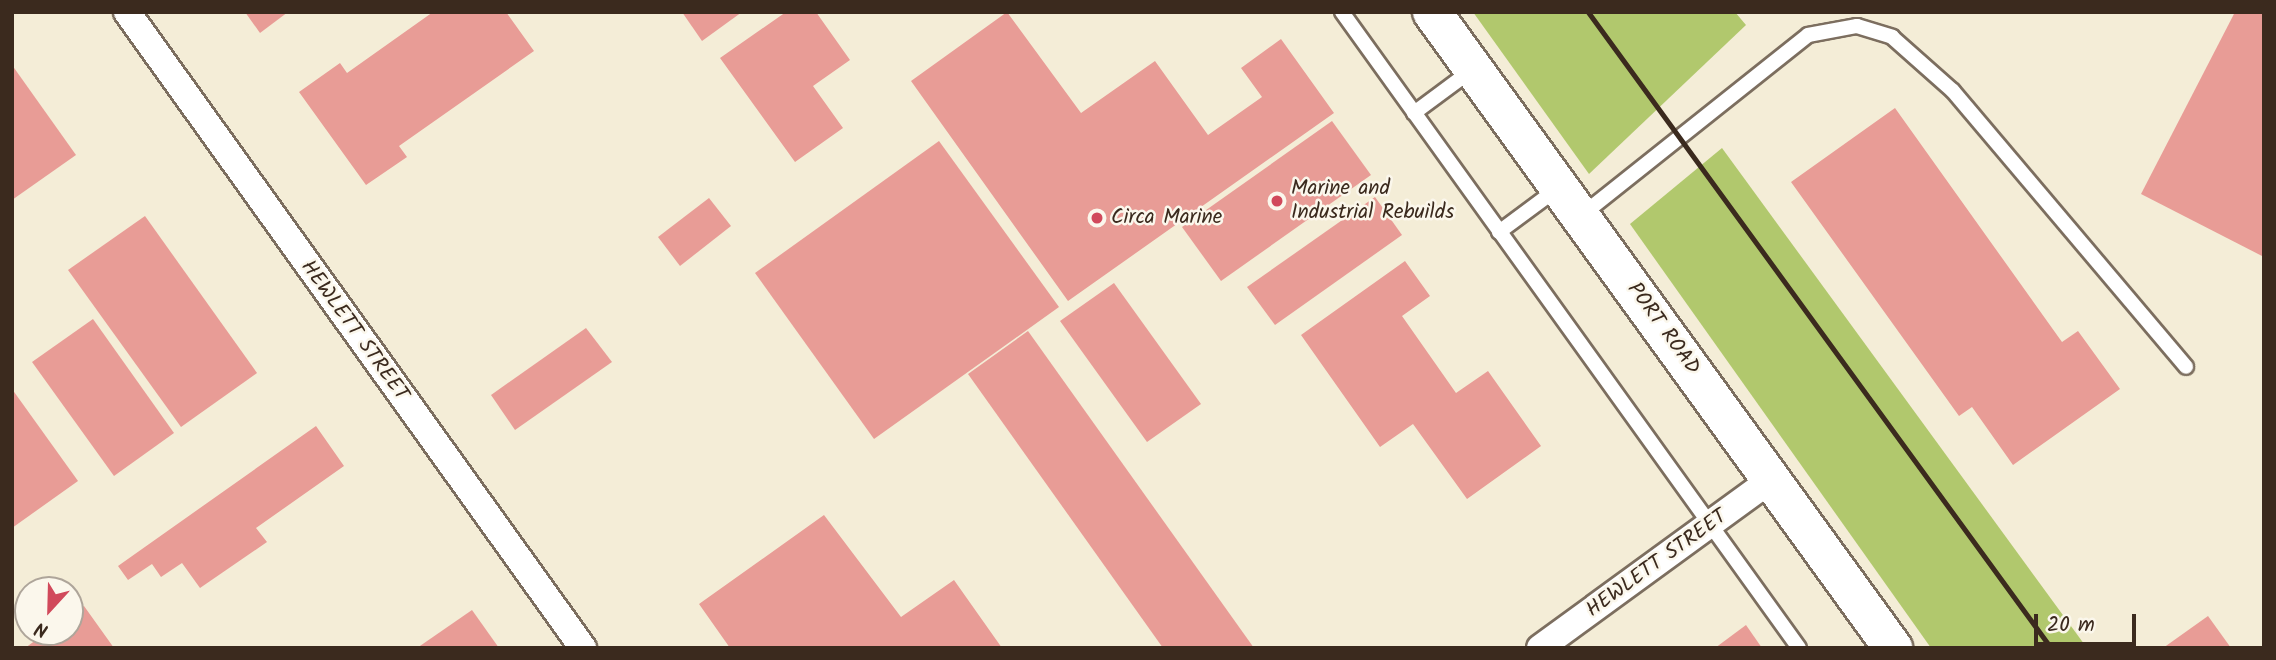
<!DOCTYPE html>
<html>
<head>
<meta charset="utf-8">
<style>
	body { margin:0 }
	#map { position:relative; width:2276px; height:660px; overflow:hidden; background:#f4edd7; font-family:Kalam,sans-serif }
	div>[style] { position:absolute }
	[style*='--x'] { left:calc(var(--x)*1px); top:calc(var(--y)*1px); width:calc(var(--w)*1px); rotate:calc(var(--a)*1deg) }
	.green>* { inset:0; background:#b1c86d }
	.building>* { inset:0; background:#e89c96 }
	.roads { filter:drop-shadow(2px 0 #7c6e5f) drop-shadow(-2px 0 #7c6e5f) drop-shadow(0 2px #7c6e5f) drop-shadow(0 -2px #7c6e5f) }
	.lane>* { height:14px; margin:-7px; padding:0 7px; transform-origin:7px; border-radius:7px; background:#fff }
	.street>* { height:26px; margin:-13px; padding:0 13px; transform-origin:13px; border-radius:13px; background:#fff }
	.secondary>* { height:38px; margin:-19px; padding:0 19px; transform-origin:19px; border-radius:19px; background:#fff }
	.rail>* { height:5px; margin:-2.5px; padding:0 2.5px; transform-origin:2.5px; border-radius:2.5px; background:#3b2a1e }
	.dots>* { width:19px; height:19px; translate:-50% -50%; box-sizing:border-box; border:4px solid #fbf7ec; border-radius:50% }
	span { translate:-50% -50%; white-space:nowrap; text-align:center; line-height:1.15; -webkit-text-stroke:5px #fbf7ec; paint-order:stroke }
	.poi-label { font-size:21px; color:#3b2a1e }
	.left { translate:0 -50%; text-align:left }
	.street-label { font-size:21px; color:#3b2a1e }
	.frame { position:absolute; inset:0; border:14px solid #3b2a1e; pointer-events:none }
	.north { position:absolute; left:14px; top:576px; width:70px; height:70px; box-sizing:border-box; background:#fbf7ec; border:2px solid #aea59a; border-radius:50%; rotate:202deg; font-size:19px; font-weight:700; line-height:28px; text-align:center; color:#3b2a1e }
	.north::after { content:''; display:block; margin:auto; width:24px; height:32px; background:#d1495b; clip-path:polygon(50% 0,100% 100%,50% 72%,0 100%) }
	.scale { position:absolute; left:2034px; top:614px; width:102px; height:32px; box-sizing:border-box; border:4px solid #3b2a1e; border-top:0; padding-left:9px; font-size:21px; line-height:24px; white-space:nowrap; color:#3b2a1e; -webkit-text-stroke:5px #fbf7ec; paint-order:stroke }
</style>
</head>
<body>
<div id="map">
	<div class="green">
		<div style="clip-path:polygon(1473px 12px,1735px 12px,1746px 25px,1589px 174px)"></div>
		<div style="clip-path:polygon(1722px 148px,2087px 648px,1931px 648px,1630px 224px)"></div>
	</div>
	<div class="building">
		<div style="clip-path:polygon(245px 12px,288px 12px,260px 33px)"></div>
		<div style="clip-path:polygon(433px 12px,506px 12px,534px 51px,399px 146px,407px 157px,366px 185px,299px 92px,340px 63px,347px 73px)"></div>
		<div style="clip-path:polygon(682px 12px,742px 12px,702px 41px)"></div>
		<div style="clip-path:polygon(786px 12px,816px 12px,850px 60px,813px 86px,843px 128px,795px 162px,720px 58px)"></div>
		<div style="clip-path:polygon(1007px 12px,1081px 113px,1155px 61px,1208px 135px,1262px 97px,1241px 68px,1281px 39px,1334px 113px,1068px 301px,911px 81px)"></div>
		<div style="clip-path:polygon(2235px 12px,2264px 12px,2264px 257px,2141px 194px)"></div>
		<div style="clip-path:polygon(12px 65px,76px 155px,12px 200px)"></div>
		<div style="clip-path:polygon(1895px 108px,2062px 342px,2078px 331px,2120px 389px,2013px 465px,1972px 407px,1959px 416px,1791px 182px)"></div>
		<div style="clip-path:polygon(1332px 121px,1371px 175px,1221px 281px,1182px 227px)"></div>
		<div style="clip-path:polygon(939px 141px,1059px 307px,874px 439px,755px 273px)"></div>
		<div style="clip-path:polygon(1375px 197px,1402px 235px,1275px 325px,1247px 287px)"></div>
		<div style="clip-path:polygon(709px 198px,731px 226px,680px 266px,658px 237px)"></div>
		<div style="clip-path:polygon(145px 216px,257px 373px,181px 427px,68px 270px)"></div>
		<div style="clip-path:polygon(1405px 261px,1430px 296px,1402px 316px,1456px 393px,1488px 371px,1541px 446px,1467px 499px,1413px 424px,1380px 447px,1301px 335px)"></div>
		<div style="clip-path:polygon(1114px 283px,1201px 404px,1147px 442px,1060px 321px)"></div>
		<div style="clip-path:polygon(93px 319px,174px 433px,114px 476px,32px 362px)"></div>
		<div style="clip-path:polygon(586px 328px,612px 362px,515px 430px,491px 395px)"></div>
		<div style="clip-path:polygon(1028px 331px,1254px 648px,1163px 648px,968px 374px)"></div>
		<div style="clip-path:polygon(12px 389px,78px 481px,12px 528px)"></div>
		<div style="clip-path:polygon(316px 426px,344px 466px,256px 528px,267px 542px,200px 588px,182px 563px,161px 577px,152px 564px,128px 580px,118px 566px)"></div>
		<div style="clip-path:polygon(824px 515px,901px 617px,954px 580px,1002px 648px,730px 648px,699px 604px)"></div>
		<div style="clip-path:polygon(84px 606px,114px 648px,25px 648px,47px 632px,70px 632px,70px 616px)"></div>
		<div style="clip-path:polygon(472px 610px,499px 648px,417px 648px)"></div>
		<div style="clip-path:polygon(2208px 616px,2231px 648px,2163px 648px)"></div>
		<div style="clip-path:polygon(1746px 625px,1762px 648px,1715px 648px)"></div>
	</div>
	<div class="roads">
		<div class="lane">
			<div style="--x:1342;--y:12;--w:783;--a:54.3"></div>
			<div style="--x:1414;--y:113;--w:72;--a:-36.6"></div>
			<div style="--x:1582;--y:215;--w:289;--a:-38.5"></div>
			<div style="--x:1808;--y:35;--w:50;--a:-10.4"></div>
			<div style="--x:1857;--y:26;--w:37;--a:17"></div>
			<div style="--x:1892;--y:37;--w:81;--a:41.5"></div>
			<div style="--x:1953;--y:91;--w:361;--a:49.8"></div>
			<div style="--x:1499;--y:232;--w:72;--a:-36.6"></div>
		</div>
		<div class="street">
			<div style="--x:127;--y:12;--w:783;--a:54.36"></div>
			<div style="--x:1540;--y:648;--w:287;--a:-36.1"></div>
		</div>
		<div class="secondary">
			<div style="--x:1432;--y:12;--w:786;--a:54.06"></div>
		</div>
	</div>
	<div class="rail">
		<div style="--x:1588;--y:12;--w:787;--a:53.95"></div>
	</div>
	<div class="dots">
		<div style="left:1277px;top:201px;background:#d1495b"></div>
		<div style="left:1097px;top:218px;background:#d1495b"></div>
	</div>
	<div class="poi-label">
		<span class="left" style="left:1291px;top:201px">Marine and<br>Industrial Rebuilds</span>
		<span class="left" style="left:1111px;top:218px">Circa Marine</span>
	</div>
	<div class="street-label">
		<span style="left:1663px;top:329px;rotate:54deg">PORT ROAD</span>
		<span style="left:354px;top:331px;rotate:54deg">HEWLETT STREET</span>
		<span style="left:1657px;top:564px;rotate:-36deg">HEWLETT STREET</span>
	</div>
	<div class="frame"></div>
	<div class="north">N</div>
	<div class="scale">20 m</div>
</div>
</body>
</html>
